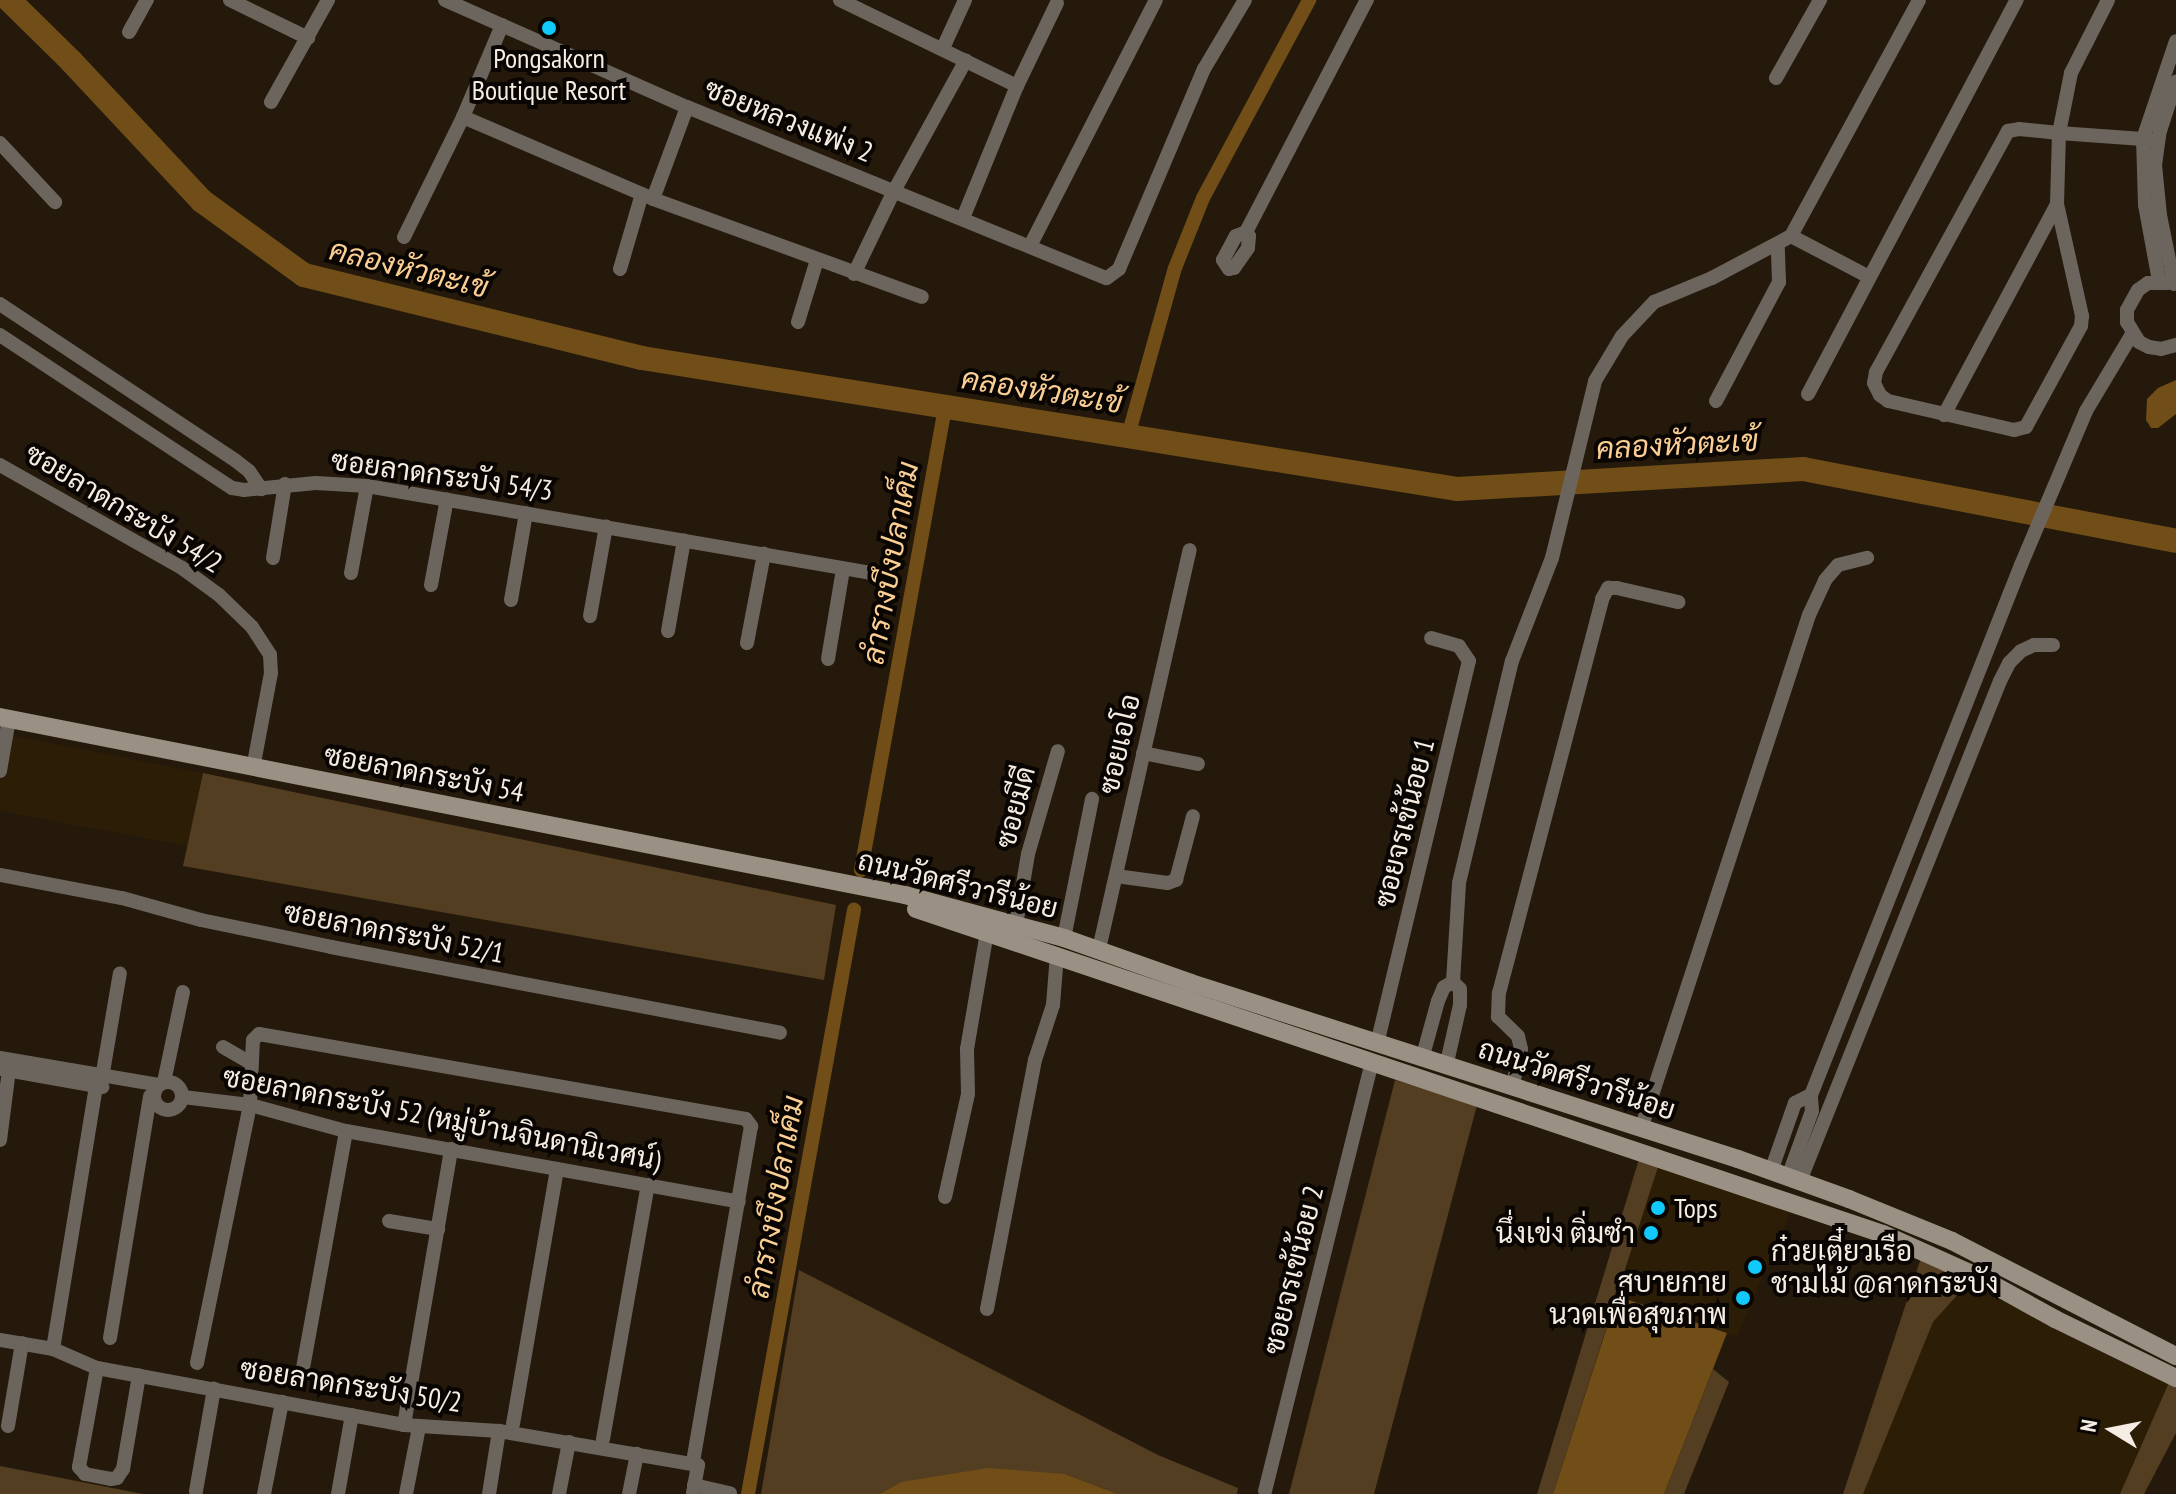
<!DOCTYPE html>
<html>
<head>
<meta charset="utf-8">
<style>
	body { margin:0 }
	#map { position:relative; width:2176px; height:1494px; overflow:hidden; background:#24190a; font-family:"PT Sans Narrow",Sarabun,sans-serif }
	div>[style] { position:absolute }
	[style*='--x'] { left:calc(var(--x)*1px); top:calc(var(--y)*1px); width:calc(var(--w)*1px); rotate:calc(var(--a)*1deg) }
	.built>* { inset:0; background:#2c1d07 }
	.green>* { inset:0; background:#533e22 }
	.water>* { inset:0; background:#714e18 }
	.canal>* { height:14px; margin:-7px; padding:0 7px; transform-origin:7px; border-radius:7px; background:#714e18 }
	.river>* { height:24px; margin:-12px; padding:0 12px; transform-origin:12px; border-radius:12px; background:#714e18 }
	.minor>* { height:14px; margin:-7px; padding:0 7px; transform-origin:7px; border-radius:7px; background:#6b655e }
	.minor>.ring { margin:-7px; padding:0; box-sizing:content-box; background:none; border:14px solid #6b655e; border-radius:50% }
	.secondary>* { height:18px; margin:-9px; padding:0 9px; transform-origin:9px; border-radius:9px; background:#9a9084 }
	.dots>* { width:22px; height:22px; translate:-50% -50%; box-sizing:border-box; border:4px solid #090502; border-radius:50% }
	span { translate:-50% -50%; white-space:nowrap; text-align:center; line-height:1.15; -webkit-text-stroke:8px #090502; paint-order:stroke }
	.poi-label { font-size:28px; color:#f5ede3 }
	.left { translate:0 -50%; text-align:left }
	.right { translate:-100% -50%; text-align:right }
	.street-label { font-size:28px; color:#f5ede3 }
	.water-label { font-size:30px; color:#fbce93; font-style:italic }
	.north { position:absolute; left:2072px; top:1390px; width:80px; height:80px; -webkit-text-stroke:6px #090502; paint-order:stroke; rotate:280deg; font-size:22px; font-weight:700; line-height:32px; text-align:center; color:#f5ede3 }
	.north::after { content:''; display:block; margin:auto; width:28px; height:36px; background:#f5ede3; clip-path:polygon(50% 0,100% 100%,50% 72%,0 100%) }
</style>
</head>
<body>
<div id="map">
	<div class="built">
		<div style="clip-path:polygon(0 733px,203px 773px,187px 846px,0 811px)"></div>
		<div style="clip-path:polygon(1658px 1167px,1791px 1211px,1737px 1336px,1617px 1296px)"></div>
		<div style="clip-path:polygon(1970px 1281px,2170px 1380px,2120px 1494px,1863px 1494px,1933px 1322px)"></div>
	</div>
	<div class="green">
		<div style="clip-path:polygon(203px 773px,836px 905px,824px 980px,183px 866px)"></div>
		<div style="clip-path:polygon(1395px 1080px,1477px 1105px,1374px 1494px,1289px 1494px)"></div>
		<div style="clip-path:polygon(1639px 1159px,1658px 1167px,1553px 1494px,1537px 1494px)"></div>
		<div style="clip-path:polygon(1921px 1258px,1970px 1281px,1933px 1322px,1863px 1494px,1843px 1494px)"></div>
		<div style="clip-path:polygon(799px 1270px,1158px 1455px,1238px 1488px,1237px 1494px,1118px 1494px,1065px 1474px,901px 1482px,879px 1494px,761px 1494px)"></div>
		<div style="clip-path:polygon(1713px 1369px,1729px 1382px,1684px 1494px,1664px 1494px)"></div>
		<div style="clip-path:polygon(2170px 1380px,2176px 1383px,2176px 1433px,2144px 1494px,2120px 1494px)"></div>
		<div style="clip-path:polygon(0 1466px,143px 1494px,0 1494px)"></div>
	</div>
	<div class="water">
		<div style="clip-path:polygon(2176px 380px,2176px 414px,2158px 428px,2151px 428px,2146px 420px,2147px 399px,2158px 388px)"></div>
		<div style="clip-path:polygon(1617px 1296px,1727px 1333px,1664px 1494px,1553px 1494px)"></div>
		<div style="clip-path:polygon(988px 1468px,1065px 1474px,1118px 1494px,879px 1494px,901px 1482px)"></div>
	</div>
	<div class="canal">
		<div style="--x:1128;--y:436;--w:174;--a:-74.4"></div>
		<div style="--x:1175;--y:268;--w:75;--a:-68.2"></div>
		<div style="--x:1203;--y:198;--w:225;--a:-61.8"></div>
		<div style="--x:861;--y:870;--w:471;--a:-79.7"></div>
		<div style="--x:748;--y:1494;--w:594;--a:-79.71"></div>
	</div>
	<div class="river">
		<div style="--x:9;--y:0;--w:87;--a:44.5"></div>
		<div style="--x:71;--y:61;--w:192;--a:46.9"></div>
		<div style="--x:202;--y:201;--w:126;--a:36"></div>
		<div style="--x:304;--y:275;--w:348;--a:13.8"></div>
		<div style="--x:642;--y:358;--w:825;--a:9.13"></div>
		<div style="--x:1457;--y:489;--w:347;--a:-3.3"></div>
		<div style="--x:1803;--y:469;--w:380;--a:10.9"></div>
	</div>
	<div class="minor">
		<div style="--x:230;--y:0;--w:87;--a:26"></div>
		<div style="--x:445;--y:0;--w:265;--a:23.9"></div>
		<div style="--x:687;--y:107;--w:453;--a:22.2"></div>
		<div style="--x:1107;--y:278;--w:15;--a:-37"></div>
		<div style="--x:1119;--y:269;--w:217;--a:-67"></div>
		<div style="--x:1204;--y:69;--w:80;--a:-59.3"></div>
		<div style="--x:840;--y:0;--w:197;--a:25.9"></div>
		<div style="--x:2108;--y:0;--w:82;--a:116.9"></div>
		<div style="--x:2071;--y:73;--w:61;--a:101.3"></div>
		<div style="--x:2059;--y:133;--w:71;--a:91.6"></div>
		<div style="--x:2057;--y:204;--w:115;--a:77.4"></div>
		<div style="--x:2082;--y:316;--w:10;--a:96"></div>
		<div style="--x:2081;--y:326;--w:115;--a:118.6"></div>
		<div style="--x:2026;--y:427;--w:12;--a:166"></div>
		<div style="--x:2014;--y:430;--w:129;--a:-167"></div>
		<div style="--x:1888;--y:401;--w:10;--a:-143"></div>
		<div style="--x:1880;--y:395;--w:13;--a:-117"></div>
		<div style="--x:1874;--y:383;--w:11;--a:-80"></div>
		<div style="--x:1876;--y:372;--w:275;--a:-61.3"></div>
		<div style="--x:2008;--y:131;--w:11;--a:-10"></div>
		<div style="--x:2019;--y:129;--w:40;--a:5.7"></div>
		<div style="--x:2059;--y:133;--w:84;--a:4.1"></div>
		<div style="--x:2143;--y:139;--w:15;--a:11"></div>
		<div style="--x:129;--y:32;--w:37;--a:-61"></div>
		<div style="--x:943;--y:48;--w:53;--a:-65.4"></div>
		<div style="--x:1776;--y:78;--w:90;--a:-60.6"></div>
		<div style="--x:271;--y:102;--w:117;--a:-60.8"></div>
		<div style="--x:463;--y:117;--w:207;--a:23.3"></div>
		<div style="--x:653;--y:199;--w:286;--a:20"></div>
		<div style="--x:0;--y:143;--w:81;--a:47"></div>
		<div style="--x:653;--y:199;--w:98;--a:-69.7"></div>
		<div style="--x:963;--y:218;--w:143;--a:-67.8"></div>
		<div style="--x:1017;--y:86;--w:92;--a:-64.3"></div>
		<div style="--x:1246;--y:232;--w:5;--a:53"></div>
		<div style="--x:1249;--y:236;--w:12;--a:95"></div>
		<div style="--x:1248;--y:248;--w:24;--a:125"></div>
		<div style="--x:1234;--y:268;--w:5;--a:169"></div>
		<div style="--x:1229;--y:269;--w:11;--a:-124"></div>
		<div style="--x:1223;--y:260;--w:27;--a:-62"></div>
		<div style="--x:1236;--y:236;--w:11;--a:-22"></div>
		<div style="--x:1246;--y:232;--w:262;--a:-62.5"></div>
		<div style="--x:1791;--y:236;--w:88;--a:27.7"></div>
		<div style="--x:404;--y:237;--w:134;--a:-63.8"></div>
		<div style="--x:463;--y:117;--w:100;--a:-67"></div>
		<div style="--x:1030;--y:246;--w:276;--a:-62.9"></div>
		<div style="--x:620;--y:269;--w:78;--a:-73.7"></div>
		<div style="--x:854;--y:274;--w:92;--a:-64.3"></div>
		<div style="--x:894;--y:191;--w:149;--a:-61.2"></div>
		<div style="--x:2159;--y:281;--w:77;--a:-100.4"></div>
		<div style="--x:2145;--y:205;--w:66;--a:-91.7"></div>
		<div style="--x:2143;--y:139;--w:103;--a:-71.4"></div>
		<div style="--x:2168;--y:283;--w:20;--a:180"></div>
		<div style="--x:2148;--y:283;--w:12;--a:145"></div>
		<div style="--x:2138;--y:290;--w:23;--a:119"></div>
		<div style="--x:2127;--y:310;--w:12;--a:90"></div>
		<div style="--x:2127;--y:322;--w:23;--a:59"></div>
		<div style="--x:2139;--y:342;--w:11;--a:27"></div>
		<div style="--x:2149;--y:347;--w:12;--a:9"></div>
		<div style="--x:2161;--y:349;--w:16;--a:-15"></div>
		<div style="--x:2174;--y:284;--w:70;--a:-101.5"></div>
		<div style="--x:2160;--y:215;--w:50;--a:-95.7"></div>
		<div style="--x:2155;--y:165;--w:34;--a:-82"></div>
		<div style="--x:2160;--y:131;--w:52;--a:-71.9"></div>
		<div style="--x:0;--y:304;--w:283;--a:33.6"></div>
		<div style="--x:236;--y:461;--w:16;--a:38"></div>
		<div style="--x:249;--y:471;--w:22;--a:56"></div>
		<div style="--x:798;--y:322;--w:65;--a:-73"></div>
		<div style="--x:0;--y:335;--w:278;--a:33.4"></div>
		<div style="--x:232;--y:488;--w:12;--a:9"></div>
		<div style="--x:244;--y:490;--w:72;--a:-5.6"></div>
		<div style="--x:316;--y:483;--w:51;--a:3.4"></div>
		<div style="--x:367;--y:486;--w:511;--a:9.79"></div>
		<div style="--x:1808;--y:394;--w:446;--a:-62.1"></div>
		<div style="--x:1716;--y:401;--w:135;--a:-62.1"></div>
		<div style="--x:1779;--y:282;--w:37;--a:-92"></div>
		<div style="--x:1944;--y:415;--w:239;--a:-61.8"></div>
		<div style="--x:0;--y:465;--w:209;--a:29.5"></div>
		<div style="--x:182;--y:568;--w:46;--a:36.1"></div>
		<div style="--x:219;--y:595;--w:46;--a:44.1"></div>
		<div style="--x:252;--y:627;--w:33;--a:57"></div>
		<div style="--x:270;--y:655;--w:18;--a:87"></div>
		<div style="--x:271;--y:673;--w:97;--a:100.7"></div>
		<div style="--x:273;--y:558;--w:75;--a:-80.8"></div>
		<div style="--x:351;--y:573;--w:88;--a:-79.6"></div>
		<div style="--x:431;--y:585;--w:87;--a:-79.5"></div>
		<div style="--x:511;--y:600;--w:88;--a:-80.2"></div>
		<div style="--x:590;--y:616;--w:91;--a:-79.9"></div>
		<div style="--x:668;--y:631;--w:92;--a:-80"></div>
		<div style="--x:747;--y:643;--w:91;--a:-79.2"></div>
		<div style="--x:828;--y:659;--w:91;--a:-80.5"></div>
		<div style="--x:1143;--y:753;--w:56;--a:11.3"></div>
		<div style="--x:0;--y:771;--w:53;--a:-80.2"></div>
		<div style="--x:0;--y:875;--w:124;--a:10.7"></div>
		<div style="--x:122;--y:898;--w:82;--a:15.6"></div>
		<div style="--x:201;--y:920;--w:133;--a:11.7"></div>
		<div style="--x:331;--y:947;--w:457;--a:10.8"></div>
		<div style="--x:1116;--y:876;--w:52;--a:7.7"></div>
		<div style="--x:1168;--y:883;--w:9;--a:-21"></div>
		<div style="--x:1176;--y:880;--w:66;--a:-75.1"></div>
		<div style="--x:1016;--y:925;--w:72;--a:-80.4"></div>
		<div style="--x:1028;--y:854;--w:107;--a:-73.8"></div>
		<div style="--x:1064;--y:938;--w:142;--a:-78.6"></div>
		<div style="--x:1099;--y:949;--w:409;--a:-77.2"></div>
		<div style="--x:1377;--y:1044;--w:394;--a:-76.5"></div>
		<div style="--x:1469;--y:661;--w:18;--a:-124"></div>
		<div style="--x:1459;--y:646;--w:29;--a:-164"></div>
		<div style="--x:223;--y:1047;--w:30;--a:30"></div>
		<div style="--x:0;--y:1058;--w:161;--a:9.6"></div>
		<div style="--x:1422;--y:1059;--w:60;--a:-74.6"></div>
		<div style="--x:1438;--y:1001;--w:15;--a:-67"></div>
		<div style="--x:1444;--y:987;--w:10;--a:-29"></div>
		<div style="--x:1446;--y:1067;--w:64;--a:-77.3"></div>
		<div style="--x:1460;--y:1005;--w:16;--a:-90"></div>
		<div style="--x:1460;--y:989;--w:10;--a:-135"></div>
		<div style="--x:1453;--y:982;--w:99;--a:-86.5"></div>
		<div style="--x:1459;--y:883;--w:228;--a:-76.6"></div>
		<div style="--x:1512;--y:661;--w:110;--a:-68.8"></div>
		<div style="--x:1552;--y:558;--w:182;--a:-76.3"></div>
		<div style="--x:1595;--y:381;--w:52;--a:-59"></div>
		<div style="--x:1622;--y:336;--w:47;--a:-46.7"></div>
		<div style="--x:1654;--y:302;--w:63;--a:-22.5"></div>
		<div style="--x:1712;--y:278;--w:89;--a:-28"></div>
		<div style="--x:1791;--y:236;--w:268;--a:-61.5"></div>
		<div style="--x:0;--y:1069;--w:104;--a:10"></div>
		<div class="ring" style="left:154px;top:1082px;width:14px;height:14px"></div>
		<div style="--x:164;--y:1082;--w:92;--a:-78.1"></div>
		<div style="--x:1512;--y:1088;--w:40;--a:-77"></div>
		<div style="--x:1521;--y:1049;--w:13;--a:-103"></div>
		<div style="--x:1518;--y:1036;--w:28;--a:-136"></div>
		<div style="--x:1498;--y:1017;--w:24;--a:-88"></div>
		<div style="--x:1499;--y:993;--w:407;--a:-75.3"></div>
		<div style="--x:1602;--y:599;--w:13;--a:-61"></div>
		<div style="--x:1608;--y:588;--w:9;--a:0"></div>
		<div style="--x:1617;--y:588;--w:63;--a:12.9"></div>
		<div style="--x:183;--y:1097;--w:67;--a:6.8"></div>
		<div style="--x:250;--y:1105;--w:99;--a:15.2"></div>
		<div style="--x:346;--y:1131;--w:399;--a:10.2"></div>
		<div style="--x:1641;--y:1129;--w:541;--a:-71.9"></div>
		<div style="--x:1809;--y:615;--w:38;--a:-65"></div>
		<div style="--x:1825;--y:580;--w:20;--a:-49"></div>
		<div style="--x:1838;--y:565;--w:30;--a:-14"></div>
		<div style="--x:0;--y:1140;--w:79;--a:-82.7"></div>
		<div style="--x:1771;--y:1171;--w:72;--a:-70.6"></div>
		<div style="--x:1795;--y:1103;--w:18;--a:-27"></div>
		<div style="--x:1788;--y:1177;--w:70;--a:-70"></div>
		<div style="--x:1812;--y:1111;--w:16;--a:-94"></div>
		<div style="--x:1811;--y:1095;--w:570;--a:-68.39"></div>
		<div style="--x:2021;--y:565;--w:167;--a:-67.1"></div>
		<div style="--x:2086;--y:411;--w:90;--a:-59.1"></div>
		<div style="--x:1800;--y:1181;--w:539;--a:-68.2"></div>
		<div style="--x:2000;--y:681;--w:20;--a:-63"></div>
		<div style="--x:2009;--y:663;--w:17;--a:-45"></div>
		<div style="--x:2021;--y:651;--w:14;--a:-25"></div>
		<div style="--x:2034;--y:645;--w:19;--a:0"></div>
		<div style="--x:945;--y:1197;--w:106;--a:-77.4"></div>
		<div style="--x:968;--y:1094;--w:45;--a:-91.3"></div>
		<div style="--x:967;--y:1049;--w:119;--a:-80.3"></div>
		<div style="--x:389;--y:1221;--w:50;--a:9.3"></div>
		<div style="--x:987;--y:1309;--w:254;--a:-79.1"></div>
		<div style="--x:1035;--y:1060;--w:58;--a:-71.9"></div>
		<div style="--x:1053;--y:1005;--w:51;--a:-85.5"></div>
		<div style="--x:110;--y:1338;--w:245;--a:-80.6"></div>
		<div style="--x:0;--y:1340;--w:54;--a:9.6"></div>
		<div style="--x:53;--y:1349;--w:48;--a:23.4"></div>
		<div style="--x:97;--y:1368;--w:312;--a:10.5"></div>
		<div style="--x:404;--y:1425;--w:95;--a:3.6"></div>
		<div style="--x:499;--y:1431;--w:202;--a:9.7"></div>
		<div style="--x:698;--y:1465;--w:29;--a:100"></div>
		<div style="--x:53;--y:1349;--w:266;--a:-80.7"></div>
		<div style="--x:96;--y:1086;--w:16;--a:-63"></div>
		<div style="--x:103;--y:1072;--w:100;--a:-80.3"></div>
		<div style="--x:197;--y:1363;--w:263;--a:-78.4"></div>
		<div style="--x:250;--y:1105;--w:65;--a:-87.4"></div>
		<div style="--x:253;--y:1040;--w:8;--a:-45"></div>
		<div style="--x:259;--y:1034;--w:494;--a:9.9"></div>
		<div style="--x:746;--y:1119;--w:9;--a:54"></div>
		<div style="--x:751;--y:1126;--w:336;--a:99.8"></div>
		<div style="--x:97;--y:1368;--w:101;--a:100.3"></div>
		<div style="--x:79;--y:1467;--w:9;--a:49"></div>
		<div style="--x:85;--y:1474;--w:26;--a:11"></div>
		<div style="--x:111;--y:1479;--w:6;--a:-9"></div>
		<div style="--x:117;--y:1478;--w:11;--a:-56"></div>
		<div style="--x:123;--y:1469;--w:95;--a:-80.3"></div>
		<div style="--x:301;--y:1379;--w:252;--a:-79.7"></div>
		<div style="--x:513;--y:1424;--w:259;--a:-80.2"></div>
		<div style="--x:404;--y:1425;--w:280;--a:-80.3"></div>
		<div style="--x:8;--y:1426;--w:84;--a:-80.4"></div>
		<div style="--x:603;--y:1439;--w:258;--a:-80"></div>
		<div style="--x:694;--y:1485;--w:37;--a:13"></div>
		<div style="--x:196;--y:1491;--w:104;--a:-80"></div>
		<div style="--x:1265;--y:1491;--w:442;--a:-76"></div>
		<div style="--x:264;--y:1494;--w:94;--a:-78.9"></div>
		<div style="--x:338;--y:1494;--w:80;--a:-80"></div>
		<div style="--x:406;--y:1494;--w:68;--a:-79"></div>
		<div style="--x:489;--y:1494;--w:64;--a:-81"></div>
		<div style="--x:559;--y:1494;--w:53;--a:-79.1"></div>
		<div style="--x:629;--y:1494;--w:41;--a:-78.7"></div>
	</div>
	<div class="secondary">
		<div style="--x:0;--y:717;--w:922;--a:11.13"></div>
		<div style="--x:905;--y:895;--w:165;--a:15.1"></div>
		<div style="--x:1064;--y:938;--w:135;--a:19.5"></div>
		<div style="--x:1191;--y:983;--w:575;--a:17.84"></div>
		<div style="--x:1738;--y:1159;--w:118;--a:19.8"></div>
		<div style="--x:1849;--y:1199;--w:111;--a:22.2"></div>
		<div style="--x:1952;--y:1241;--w:252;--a:27.2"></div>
		<div style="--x:916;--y:909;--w:1020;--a:18.58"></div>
		<div style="--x:1883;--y:1234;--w:107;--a:24.2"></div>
		<div style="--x:1981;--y:1278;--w:85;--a:29"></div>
		<div style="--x:2055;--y:1319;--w:135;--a:26"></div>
	</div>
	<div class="dots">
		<div style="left:549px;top:28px;background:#11cafb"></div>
		<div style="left:1658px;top:1208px;background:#11cafb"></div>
		<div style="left:1651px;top:1233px;background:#11cafb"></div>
		<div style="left:1755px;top:1267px;background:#11cafb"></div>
		<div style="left:1743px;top:1298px;background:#11cafb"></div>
	</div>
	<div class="poi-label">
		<span style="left:549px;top:74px">Pongsakorn<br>Boutique Resort</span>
		<span class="left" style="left:1674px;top:1208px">Tops</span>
		<span class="right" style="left:1635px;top:1233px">นึ่งเข่ง ติ่มซำ</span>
		<span class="left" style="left:1771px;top:1267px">ก๋วยเตี๋ยวเรือ<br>ชามไม้ @ลาดกระบัง</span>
		<span class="right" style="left:1727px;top:1298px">สบายกาย<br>นวดเพื่อสุขภาพ</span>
	</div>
	<div class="street-label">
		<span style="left:789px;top:120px;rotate:22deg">ซอยหลวงแพ่ง 2</span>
		<span style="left:442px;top:475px;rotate:8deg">ซอยลาดกระบัง 54/3</span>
		<span style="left:124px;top:508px;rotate:31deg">ซอยลาดกระบัง 54/2</span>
		<span style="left:1119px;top:744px;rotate:-77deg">ซอยเอโอ</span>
		<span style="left:424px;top:773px;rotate:11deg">ซอยลาดกระบัง 54</span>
		<span style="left:1015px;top:807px;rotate:-75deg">ซอยมีดี</span>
		<span style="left:1404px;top:823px;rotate:-76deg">ซอยจรเข้น้อย 1</span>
		<span style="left:958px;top:884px;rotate:14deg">ถนนวัดศรีวารีน้อย</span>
		<span style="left:394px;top:932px;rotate:11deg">ซอยลาดกระบัง 52/1</span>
		<span style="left:1577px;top:1079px;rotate:18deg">ถนนวัดศรีวารีน้อย</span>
		<span style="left:442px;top:1118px;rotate:11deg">ซอยลาดกระบัง 52 (หมู่บ้านจินดานิเวศน์)</span>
		<span style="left:1293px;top:1270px;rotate:-76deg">ซอยจรเข้น้อย 2</span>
		<span style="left:351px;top:1385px;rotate:9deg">ซอยลาดกระบัง 50/2</span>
	</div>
	<div class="water-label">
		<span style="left:409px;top:268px;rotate:14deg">คลองหัวตะเข้</span>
		<span style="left:1042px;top:390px;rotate:9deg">คลองหัวตะเข้</span>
		<span style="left:1677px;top:444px;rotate:-3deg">คลองหัวตะเข้</span>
		<span style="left:890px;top:563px;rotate:-80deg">ลำรางบึงปลาเค็ม</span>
		<span style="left:775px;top:1197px;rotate:-80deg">ลำรางบึงปลาเค็ม</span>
	</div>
	<div class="north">N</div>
</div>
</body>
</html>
